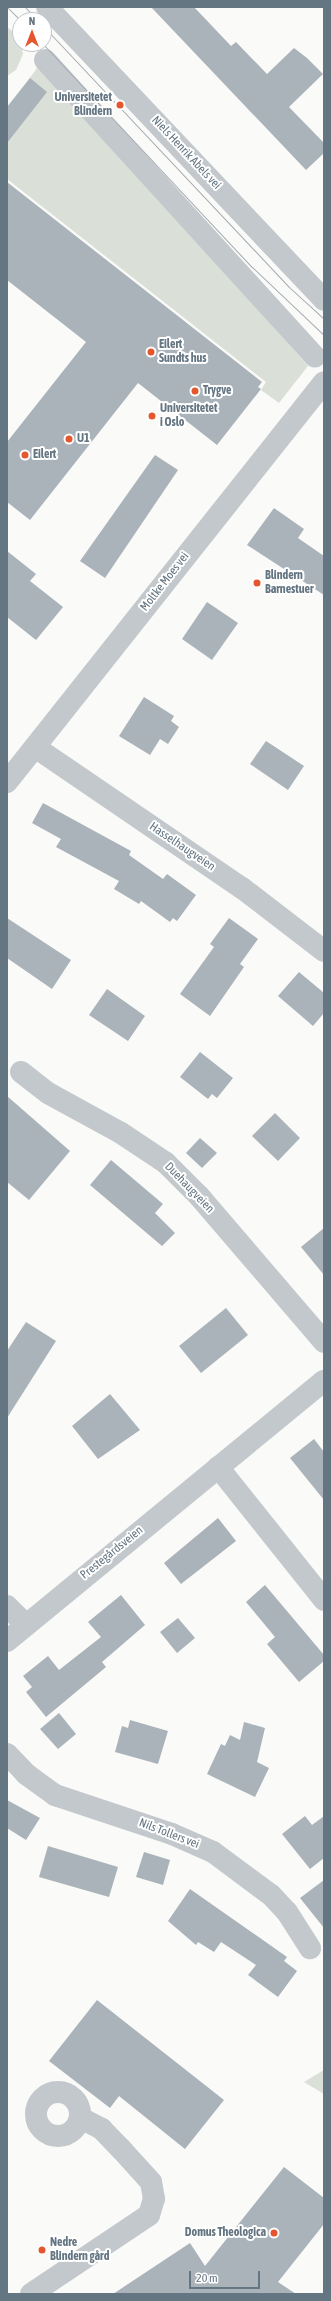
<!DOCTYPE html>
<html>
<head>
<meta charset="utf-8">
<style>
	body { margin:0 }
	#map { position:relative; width:331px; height:2301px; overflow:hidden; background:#fafaf8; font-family:"Asap Condensed",sans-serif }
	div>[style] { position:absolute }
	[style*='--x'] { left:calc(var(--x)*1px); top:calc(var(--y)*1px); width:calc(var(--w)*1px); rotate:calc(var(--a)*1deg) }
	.green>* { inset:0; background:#dadfd7 }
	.building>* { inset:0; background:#aab3b9 }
	.minor>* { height:22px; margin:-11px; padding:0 11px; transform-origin:11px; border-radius:11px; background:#c3c8cc }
	.minor>.ring { margin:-11px; padding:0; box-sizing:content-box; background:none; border:22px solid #c3c8cc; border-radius:50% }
	.tram>* { height:1px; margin:-0.5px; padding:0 0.5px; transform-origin:0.5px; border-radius:0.5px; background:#a2aab0 }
	.dots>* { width:11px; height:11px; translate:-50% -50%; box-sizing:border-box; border:2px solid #fff; border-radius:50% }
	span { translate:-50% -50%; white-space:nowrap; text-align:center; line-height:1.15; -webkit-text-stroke:4px #fff; paint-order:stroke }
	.poi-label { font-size:12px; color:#657683; font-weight:700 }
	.right { translate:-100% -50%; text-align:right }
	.left { translate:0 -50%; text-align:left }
	.street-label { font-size:12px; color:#657683 }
	.frame { position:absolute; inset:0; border:8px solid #657683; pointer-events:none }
	.north { position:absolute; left:12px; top:12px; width:40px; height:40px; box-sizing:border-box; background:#fff; border:1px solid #c1c8cd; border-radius:50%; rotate:0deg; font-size:11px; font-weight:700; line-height:16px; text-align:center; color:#657683 }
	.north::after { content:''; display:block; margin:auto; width:14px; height:18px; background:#e4572e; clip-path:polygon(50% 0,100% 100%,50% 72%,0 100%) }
	.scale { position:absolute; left:189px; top:2271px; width:71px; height:18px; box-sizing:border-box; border:2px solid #657683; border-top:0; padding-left:5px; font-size:12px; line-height:14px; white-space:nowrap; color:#657683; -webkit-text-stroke:3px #fff; paint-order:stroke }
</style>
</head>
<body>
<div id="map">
	<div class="green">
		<div style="clip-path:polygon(7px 27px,20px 38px,23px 54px,16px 70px,7px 76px)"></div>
		<div style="clip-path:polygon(40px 64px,308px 366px,279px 403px,261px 390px,266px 382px,7px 179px,7px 109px)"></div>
		<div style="clip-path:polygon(324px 2070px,324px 2094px,304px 2082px)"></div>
	</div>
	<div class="building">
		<div style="clip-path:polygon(151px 7px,194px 7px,231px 46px,236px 42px,267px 74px,294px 48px,307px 58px,323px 74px,289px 107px,324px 143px,324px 153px,306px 170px)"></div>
		<div style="clip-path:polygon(30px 78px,47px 92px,7px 143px,7px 107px)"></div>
		<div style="clip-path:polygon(7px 182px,262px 382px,258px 387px,261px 389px,217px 445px,138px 383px,30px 520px,7px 502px,7px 442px,86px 342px,7px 280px)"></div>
		<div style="clip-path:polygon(155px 455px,178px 470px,105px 578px,80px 561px)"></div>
		<div style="clip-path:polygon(274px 508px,304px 529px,298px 538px,324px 556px,324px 595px,247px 545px)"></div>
		<div style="clip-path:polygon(7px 551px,36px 574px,30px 581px,63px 607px,36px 640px,7px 617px)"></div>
		<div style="clip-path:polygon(207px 602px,238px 623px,212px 660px,182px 639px)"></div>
		<div style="clip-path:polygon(144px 697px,174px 716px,171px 721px,179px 727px,168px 744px,160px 739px,150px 755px,119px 736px)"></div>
		<div style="clip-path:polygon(266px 741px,304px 766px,288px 790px,250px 764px)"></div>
		<div style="clip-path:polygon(43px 803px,131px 851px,129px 855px,163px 879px,167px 874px,196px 895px,177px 921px,173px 918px,170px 922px,141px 901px,139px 904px,114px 889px,119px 881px,56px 847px,61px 839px,32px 823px)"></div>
		<div style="clip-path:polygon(7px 918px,71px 960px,52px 989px,7px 958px)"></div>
		<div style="clip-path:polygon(229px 918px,258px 939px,240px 964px,244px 967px,210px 1016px,180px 994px,214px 947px,210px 944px)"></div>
		<div style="clip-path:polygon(299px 972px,324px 993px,324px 1013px,313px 1026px,278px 996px)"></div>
		<div style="clip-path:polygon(107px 989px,145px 1016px,128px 1041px,89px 1015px)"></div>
		<div style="clip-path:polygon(200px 1052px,233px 1078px,217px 1098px,212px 1094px,208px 1099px,180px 1077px)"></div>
		<div style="clip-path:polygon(7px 1096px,70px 1151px,29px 1200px,7px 1182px)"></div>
		<div style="clip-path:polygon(275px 1113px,300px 1138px,278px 1161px,252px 1136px)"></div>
		<div style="clip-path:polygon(200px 1138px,217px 1153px,202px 1168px,186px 1153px)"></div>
		<div style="clip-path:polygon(111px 1160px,163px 1204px,155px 1213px,175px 1233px,162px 1246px,90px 1185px)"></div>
		<div style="clip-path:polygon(324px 1228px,324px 1275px,301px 1247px)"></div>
		<div style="clip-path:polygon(226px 1308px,248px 1335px,201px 1373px,179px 1346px)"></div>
		<div style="clip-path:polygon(26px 1322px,56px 1341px,7px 1418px,7px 1351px)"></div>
		<div style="clip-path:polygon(110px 1394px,140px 1430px,98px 1459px,72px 1426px)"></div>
		<div style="clip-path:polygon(314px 1439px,324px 1452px,324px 1500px,290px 1458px)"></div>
		<div style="clip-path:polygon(218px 1518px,236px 1541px,181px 1584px,164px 1563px)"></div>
		<div style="clip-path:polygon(265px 1585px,324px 1655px,324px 1661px,299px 1682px,267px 1644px,275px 1637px,246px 1602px)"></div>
		<div style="clip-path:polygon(121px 1595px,145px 1625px,102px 1662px,106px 1667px,46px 1717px,26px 1692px,32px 1687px,23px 1676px,48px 1656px,59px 1670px,101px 1637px,88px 1622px)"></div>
		<div style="clip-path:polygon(178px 1618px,195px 1638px,177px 1653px,160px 1632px)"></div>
		<div style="clip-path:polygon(59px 1713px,76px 1734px,58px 1749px,40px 1729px)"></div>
		<div style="clip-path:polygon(130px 1720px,168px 1731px,158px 1764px,115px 1752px,122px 1726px,128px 1728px)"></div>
		<div style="clip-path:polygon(244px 1722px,265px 1728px,257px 1762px,269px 1768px,255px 1797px,207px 1774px,221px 1744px,225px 1746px,230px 1735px,240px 1740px)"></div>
		<div style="clip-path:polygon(7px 1800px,40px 1818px,26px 1840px,7px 1828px)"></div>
		<div style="clip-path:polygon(305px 1816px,312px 1825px,324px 1816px,324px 1858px,310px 1869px,282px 1834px)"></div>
		<div style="clip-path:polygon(48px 1846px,118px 1867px,109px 1897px,39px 1877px)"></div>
		<div style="clip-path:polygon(144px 1852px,170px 1860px,163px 1885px,136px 1877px)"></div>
		<div style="clip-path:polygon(324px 1880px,324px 1928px,300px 1898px)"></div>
		<div style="clip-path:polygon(190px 1889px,287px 1957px,284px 1961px,297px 1971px,278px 1997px,248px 1975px,256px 1965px,221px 1942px,214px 1952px,198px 1942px,196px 1945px,168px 1921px)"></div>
		<div style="clip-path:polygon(97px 2000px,224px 2100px,185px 2149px,119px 2096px,110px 2108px,49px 2061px)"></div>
		<div style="clip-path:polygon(284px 2167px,324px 2198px,324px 2224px,278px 2282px,296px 2294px,113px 2294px,190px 2243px,205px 2266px)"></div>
	</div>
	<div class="minor">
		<div style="--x:47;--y:7;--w:403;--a:46.6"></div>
		<div style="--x:45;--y:60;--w:401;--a:47.7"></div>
		<div style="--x:35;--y:747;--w:250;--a:34.3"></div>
		<div style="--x:242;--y:888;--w:103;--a:37.5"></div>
		<div style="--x:7;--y:782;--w:510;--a:-51.6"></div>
		<div style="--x:21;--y:1072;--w:34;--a:38"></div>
		<div style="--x:48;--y:1093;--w:83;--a:28.7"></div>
		<div style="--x:121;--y:1133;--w:54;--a:33.7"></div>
		<div style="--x:166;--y:1163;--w:47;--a:45"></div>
		<div style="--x:199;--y:1196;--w:192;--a:49.4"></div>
		<div style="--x:218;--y:1467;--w:170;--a:51.4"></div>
		<div style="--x:7;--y:1606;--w:27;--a:45"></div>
		<div style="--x:7;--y:1641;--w:410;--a:-39.4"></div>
		<div style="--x:7;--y:1754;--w:28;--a:46"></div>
		<div style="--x:26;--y:1774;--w:36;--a:36"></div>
		<div style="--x:55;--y:1795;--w:123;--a:18.4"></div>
		<div style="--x:172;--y:1834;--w:45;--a:23.7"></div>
		<div style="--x:213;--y:1852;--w:72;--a:36.6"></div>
		<div style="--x:271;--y:1895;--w:23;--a:47"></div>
		<div style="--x:287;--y:1912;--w:43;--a:57.4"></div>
		<div class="ring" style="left:36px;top:2092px;width:22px;height:22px"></div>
		<div style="--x:31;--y:2294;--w:142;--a:-33.8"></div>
		<div style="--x:149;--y:2215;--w:17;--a:-73"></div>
		<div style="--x:154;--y:2199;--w:17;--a:-100"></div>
		<div style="--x:151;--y:2182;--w:45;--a:-132.3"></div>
		<div style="--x:121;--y:2149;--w:28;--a:-134"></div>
		<div style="--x:102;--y:2129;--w:25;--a:-153"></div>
	</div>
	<div class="tram">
		<div style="--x:7;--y:7;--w:18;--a:45"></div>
		<div style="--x:25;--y:7;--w:18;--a:47"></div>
		<div style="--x:44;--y:27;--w:357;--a:46.7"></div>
		<div style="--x:289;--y:287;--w:47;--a:42.4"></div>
		<div style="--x:43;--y:44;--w:306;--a:46.9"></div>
		<div style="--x:252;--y:267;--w:99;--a:43.4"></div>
	</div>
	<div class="dots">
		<div style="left:120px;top:105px;background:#e4572e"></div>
		<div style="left:151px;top:352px;background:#e4572e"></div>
		<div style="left:195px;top:391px;background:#e4572e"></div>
		<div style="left:152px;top:416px;background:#e4572e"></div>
		<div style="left:69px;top:439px;background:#e4572e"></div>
		<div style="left:25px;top:455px;background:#e4572e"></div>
		<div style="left:257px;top:583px;background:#e4572e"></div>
		<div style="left:274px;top:2233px;background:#e4572e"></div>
		<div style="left:42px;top:2250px;background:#e4572e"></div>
	</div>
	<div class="poi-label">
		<span class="right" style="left:112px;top:105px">Universitetet<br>Blindern</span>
		<span class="left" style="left:159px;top:352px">Eilert<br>Sundts hus</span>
		<span class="left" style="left:203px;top:391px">Trygve</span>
		<span class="left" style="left:160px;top:416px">Universitetet<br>i Oslo</span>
		<span class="left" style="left:77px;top:439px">U1</span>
		<span class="left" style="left:33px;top:455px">Eilert</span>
		<span class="left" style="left:265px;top:583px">Blindern<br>Barnestuer</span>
		<span class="right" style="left:266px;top:2233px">Domus Theologica</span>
		<span class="left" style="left:50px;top:2250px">Nedre<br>Blindern gård</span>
	</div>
	<div class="street-label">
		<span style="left:186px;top:153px;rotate:47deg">Niels Henrik Abels vei</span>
		<span style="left:165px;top:582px;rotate:-52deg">Moltke Moes vei</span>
		<span style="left:182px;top:847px;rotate:34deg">Hasselhaugveien</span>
		<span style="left:189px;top:1188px;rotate:46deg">Duehaugveien</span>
		<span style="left:112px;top:1553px;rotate:-39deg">Prestegårdsveien</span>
		<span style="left:169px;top:1834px;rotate:21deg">Nils Tollers vei</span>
	</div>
	<div class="frame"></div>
	<div class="north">N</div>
	<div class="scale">20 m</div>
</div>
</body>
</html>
